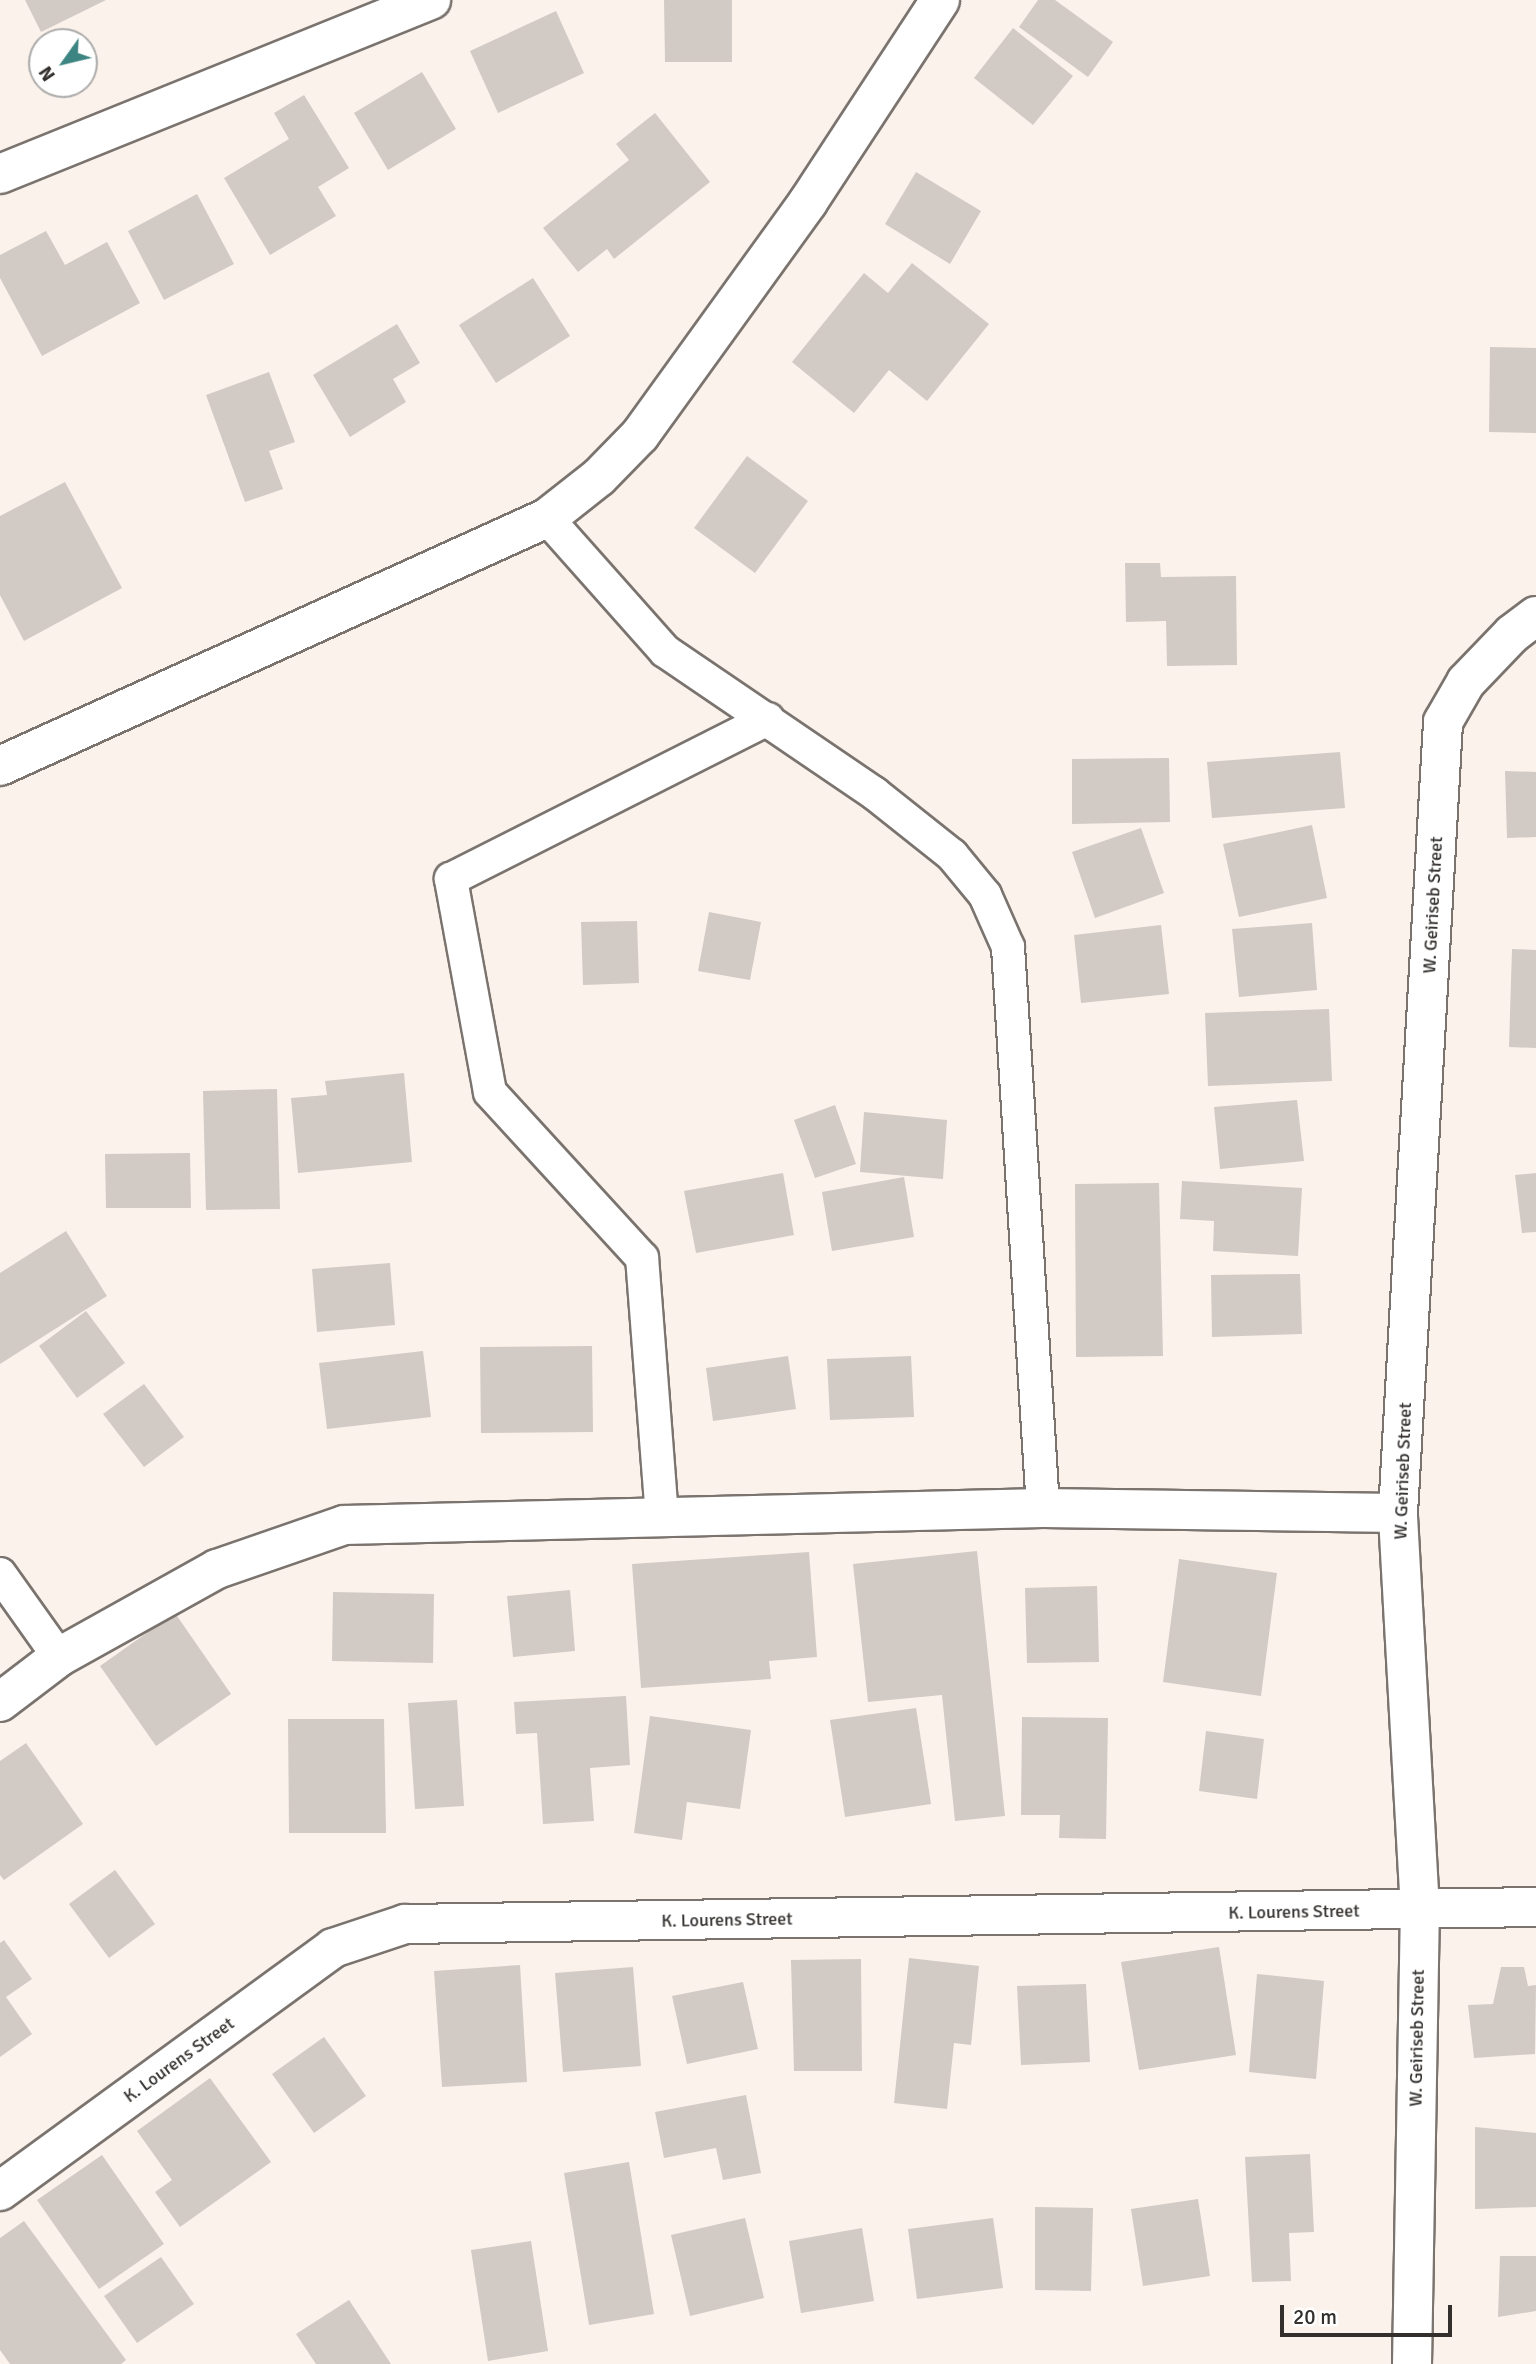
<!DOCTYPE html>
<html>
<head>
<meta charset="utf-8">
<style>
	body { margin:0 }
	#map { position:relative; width:1536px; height:2364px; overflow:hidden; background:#fbf2ec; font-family:Signika,sans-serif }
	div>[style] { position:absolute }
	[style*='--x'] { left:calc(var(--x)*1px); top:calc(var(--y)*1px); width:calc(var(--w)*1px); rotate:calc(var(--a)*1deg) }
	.building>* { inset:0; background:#d2cac4 }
	.roads { filter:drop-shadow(2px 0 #7a736e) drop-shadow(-2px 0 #7a736e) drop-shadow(0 2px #7a736e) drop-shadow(0 -2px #7a736e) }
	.lane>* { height:32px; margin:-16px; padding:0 16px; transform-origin:16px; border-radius:16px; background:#fff }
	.street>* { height:38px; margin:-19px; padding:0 19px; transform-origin:19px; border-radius:19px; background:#fff }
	span { translate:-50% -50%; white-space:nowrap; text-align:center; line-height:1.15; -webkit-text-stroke:5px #fff; paint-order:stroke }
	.street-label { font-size:18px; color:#322f2d }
	.north { position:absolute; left:28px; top:28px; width:70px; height:70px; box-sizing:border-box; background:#fff; border:2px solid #adacab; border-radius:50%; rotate:236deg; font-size:19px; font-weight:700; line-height:28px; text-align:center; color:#322f2d }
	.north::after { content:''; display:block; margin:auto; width:24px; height:32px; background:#3d8582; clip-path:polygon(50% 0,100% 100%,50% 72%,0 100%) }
	.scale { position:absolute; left:1280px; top:2305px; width:172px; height:32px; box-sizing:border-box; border:4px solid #322f2d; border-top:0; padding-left:9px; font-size:21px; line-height:24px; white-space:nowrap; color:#322f2d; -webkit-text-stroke:5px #fff; paint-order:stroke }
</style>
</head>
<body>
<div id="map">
	<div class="building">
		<div style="clip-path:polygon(25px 0,106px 0,41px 32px)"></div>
		<div style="clip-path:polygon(664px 0,732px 0,732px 62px,665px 62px)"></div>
		<div style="clip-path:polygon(1038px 0,1055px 0,1113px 42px,1088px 77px,1019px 27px)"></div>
		<div style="clip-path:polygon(556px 11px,584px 73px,498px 113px,470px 51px)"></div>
		<div style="clip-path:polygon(1013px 28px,1073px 76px,1033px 125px,974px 78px)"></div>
		<div style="clip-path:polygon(422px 72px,456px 129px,388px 170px,354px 113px)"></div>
		<div style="clip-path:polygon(304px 95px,349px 168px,318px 187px,336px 216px,270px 255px,224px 178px,289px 139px,274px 113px)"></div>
		<div style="clip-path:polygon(655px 113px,710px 182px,614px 259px,607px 249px,578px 272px,543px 228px,629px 160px,616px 144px)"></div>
		<div style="clip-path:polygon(916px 172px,981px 211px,950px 264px,885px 224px)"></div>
		<div style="clip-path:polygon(197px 194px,234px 264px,164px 300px,128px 231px)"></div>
		<div style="clip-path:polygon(46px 231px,65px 265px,107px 242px,140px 303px,42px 356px,0 278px,0 255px)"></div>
		<div style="clip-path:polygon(912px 263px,989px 324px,927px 401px,889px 370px,854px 413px,792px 362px,864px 273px,888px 293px)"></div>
		<div style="clip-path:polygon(533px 278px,570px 336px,496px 383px,459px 325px)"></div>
		<div style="clip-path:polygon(397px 324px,420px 363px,393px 379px,406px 402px,350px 437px,313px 375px)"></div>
		<div style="clip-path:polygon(1490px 347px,1536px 348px,1536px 433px,1489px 432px)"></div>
		<div style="clip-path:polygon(269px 372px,295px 442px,269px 451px,283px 489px,245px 502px,206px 395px)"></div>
		<div style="clip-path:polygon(747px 456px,808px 501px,755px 573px,694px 528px)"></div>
		<div style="clip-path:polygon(65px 482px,122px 588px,24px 641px,0 595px,0 516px)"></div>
		<div style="clip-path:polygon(1125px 563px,1160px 563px,1161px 577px,1236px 576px,1237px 665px,1167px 666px,1166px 621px,1126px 622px)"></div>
		<div style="clip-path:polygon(1340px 752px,1345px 808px,1212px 818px,1207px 762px)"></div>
		<div style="clip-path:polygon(1169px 758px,1170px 822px,1072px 824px,1072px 759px)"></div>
		<div style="clip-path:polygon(1505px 771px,1536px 772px,1536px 837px,1507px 838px)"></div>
		<div style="clip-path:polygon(1312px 825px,1327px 898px,1239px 917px,1223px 844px)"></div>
		<div style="clip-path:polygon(1141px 828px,1164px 893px,1095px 918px,1072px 852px)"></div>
		<div style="clip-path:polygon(709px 912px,761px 922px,750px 980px,698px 971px)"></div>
		<div style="clip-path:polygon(637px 921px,639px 983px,583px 985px,581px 922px)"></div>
		<div style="clip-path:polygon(1312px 923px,1317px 990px,1239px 997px,1232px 929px)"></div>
		<div style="clip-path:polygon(1161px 925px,1169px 994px,1081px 1003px,1074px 935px)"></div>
		<div style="clip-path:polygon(1512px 949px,1536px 950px,1536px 1048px,1509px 1047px)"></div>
		<div style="clip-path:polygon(1329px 1009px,1332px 1081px,1208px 1086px,1205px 1013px)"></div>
		<div style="clip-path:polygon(404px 1073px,412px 1162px,298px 1173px,291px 1098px,327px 1095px,325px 1081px)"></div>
		<div style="clip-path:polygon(277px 1089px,280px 1209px,206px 1210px,203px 1091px)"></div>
		<div style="clip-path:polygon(1297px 1100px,1304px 1161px,1220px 1169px,1214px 1107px)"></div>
		<div style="clip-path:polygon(835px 1105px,856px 1164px,815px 1178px,794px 1120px)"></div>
		<div style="clip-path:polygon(864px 1112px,947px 1120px,943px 1179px,860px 1172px)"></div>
		<div style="clip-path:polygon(190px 1153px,191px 1208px,106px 1208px,105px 1154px)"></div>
		<div style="clip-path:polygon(783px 1173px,794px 1235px,696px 1253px,684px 1191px)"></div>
		<div style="clip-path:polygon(1536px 1173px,1536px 1232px,1522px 1233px,1515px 1175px)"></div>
		<div style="clip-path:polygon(904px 1177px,914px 1237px,832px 1251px,822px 1192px)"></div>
		<div style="clip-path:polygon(1182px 1181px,1302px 1188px,1298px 1256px,1213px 1251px,1214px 1221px,1180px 1219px)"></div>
		<div style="clip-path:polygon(1159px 1183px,1163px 1356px,1076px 1357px,1075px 1184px)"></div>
		<div style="clip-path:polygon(66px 1231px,107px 1296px,0 1364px,0 1273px)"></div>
		<div style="clip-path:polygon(390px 1263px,395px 1325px,317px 1332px,312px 1269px)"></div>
		<div style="clip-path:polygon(1300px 1274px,1302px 1334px,1212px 1337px,1211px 1275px)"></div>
		<div style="clip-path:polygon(86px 1311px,125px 1363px,77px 1398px,39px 1346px)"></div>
		<div style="clip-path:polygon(592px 1346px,593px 1432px,481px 1433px,480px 1347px)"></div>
		<div style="clip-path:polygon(423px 1351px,431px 1417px,327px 1429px,319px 1363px)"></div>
		<div style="clip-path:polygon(788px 1356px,796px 1409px,713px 1421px,706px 1368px)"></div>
		<div style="clip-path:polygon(911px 1356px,914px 1417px,830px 1420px,827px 1359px)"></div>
		<div style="clip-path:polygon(144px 1384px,184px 1437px,144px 1467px,103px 1414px)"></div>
		<div style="clip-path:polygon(977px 1551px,1005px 1816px,955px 1821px,942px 1695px,868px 1702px,853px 1564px)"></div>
		<div style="clip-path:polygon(809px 1552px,817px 1657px,769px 1661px,771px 1679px,641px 1688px,632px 1564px)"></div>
		<div style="clip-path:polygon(1179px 1559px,1277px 1573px,1261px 1696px,1163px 1682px)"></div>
		<div style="clip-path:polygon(1097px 1586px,1099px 1662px,1027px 1663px,1025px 1588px)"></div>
		<div style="clip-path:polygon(570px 1590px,575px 1651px,513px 1657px,507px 1596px)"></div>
		<div style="clip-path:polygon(333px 1592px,434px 1594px,433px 1663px,332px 1661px)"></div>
		<div style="clip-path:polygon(175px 1613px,231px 1694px,156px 1746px,100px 1666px)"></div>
		<div style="clip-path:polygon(626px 1696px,630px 1765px,590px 1768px,594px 1821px,543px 1824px,537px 1733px,516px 1734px,514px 1702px)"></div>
		<div style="clip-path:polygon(457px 1700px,464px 1806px,415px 1809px,408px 1703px)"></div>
		<div style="clip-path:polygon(916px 1708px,931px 1804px,845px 1817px,830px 1720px)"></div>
		<div style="clip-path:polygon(650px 1716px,751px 1730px,740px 1809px,687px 1802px,682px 1840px,634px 1833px)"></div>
		<div style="clip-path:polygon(1022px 1717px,1108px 1718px,1106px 1839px,1059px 1838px,1060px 1815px,1021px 1815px)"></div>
		<div style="clip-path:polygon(288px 1719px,384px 1719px,386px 1833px,289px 1833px)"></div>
		<div style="clip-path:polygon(1206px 1731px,1264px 1739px,1257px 1799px,1199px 1791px)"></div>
		<div style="clip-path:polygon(26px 1743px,83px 1824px,4px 1880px,0 1875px,0 1761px)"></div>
		<div style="clip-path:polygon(115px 1870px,155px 1924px,109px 1958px,69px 1904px)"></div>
		<div style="clip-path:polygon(4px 1940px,32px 1979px,6px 1997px,32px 2034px,0 2057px,0 1943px)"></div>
		<div style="clip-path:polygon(1219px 1947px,1236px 2055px,1139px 2070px,1121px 1962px)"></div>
		<div style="clip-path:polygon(909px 1958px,979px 1966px,971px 2045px,954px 2043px,947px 2109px,894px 2103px)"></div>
		<div style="clip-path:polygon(861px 1959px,862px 2071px,794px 2071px,791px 1960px)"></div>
		<div style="clip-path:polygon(520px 1965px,527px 2082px,442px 2087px,434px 1971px)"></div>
		<div style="clip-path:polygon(633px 1967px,641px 2066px,563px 2072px,555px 1973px)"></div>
		<div style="clip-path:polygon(1501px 1967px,1524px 1967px,1528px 1986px,1536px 1985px,1535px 2054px,1474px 2058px,1468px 2005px,1493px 2004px)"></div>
		<div style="clip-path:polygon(1257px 1974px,1324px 1981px,1316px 2079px,1249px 2072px)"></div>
		<div style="clip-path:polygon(743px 1982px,758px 2049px,687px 2064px,672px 1996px)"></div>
		<div style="clip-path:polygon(1086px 1984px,1090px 2062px,1021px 2065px,1017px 1986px)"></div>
		<div style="clip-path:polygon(324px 2037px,366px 2096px,314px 2133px,272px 2074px)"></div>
		<div style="clip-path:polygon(210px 2078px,271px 2162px,180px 2227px,155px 2192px,172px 2180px,137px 2131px)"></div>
		<div style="clip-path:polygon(746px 2095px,761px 2173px,723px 2180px,716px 2148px,664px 2158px,655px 2112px)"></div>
		<div style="clip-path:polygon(1475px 2127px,1536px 2133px,1536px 2207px,1475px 2209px)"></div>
		<div style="clip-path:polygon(1310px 2154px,1314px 2232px,1289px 2233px,1291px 2281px,1252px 2282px,1245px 2157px)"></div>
		<div style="clip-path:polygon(102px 2155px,164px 2244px,99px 2289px,37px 2200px)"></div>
		<div style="clip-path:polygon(629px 2162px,654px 2314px,589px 2325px,564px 2173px)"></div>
		<div style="clip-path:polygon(1198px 2199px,1210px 2276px,1143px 2286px,1131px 2209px)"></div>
		<div style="clip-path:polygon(1035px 2207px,1093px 2208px,1091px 2291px,1035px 2290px)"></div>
		<div style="clip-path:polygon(745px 2218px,764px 2298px,690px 2316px,671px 2235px)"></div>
		<div style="clip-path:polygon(993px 2218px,1003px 2288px,917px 2299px,908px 2229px)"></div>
		<div style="clip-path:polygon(24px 2221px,126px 2360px,121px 2364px,10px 2364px,0 2350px,0 2238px)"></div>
		<div style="clip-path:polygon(862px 2228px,874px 2301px,801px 2313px,789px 2241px)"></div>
		<div style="clip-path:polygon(531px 2241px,548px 2351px,488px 2361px,471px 2250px)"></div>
		<div style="clip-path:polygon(1500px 2256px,1536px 2256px,1536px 2311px,1498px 2317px)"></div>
		<div style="clip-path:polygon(161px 2257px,194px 2304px,137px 2343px,104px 2296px)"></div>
		<div style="clip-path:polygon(349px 2300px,391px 2364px,316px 2364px,296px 2334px)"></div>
	</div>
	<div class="roads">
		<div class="lane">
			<div style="--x:547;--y:518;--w:178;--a:48.4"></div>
			<div style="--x:665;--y:651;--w:253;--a:34.2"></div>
			<div style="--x:874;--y:793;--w:100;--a:38.5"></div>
			<div style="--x:952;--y:855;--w:52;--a:50.5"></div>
			<div style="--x:985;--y:895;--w:57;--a:66.1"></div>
			<div style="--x:1008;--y:947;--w:562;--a:86.43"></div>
			<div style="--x:662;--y:1517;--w:260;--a:-94.4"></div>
			<div style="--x:642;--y:1258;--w:225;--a:-132.5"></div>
			<div style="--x:490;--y:1092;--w:217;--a:-100.4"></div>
			<div style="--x:451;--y:879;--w:355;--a:-26.8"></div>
			<div style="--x:0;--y:1574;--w:102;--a:54.6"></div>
		</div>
		<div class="street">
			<div style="--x:0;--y:174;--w:465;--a:-22"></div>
			<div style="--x:0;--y:766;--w:601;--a:-24.39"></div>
			<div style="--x:547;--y:518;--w:66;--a:-38.3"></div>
			<div style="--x:599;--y:477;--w:59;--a:-45.7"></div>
			<div style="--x:640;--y:435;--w:287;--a:-54.2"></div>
			<div style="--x:808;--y:202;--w:241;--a:-56.8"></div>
			<div style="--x:0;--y:1702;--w:74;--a:-37.3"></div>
			<div style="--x:59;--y:1657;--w:181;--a:-29.1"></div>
			<div style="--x:217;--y:1569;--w:134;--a:-19.1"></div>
			<div style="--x:344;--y:1525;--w:699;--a:-1.39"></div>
			<div style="--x:1043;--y:1508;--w:355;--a:0.8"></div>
			<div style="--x:0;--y:2191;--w:412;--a:-36.1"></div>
			<div style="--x:333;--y:1948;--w:76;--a:-18.4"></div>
			<div style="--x:405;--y:1924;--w:1131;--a:-0.86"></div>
			<div style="--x:1412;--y:2364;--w:454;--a:-89"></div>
			<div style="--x:1420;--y:1910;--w:398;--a:-93.2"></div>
			<div style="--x:1398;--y:1513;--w:792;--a:-86.74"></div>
			<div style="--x:1443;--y:722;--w:46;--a:-60.1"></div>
			<div style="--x:1466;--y:682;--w:66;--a:-46.2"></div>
			<div style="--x:1512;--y:634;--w:30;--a:-37"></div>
		</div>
	</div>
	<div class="street-label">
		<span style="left:1433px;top:905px;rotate:-87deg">W. Geiriseb Street</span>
		<span style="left:1403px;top:1471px;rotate:-88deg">W. Geiriseb Street</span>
		<span style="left:1294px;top:1912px;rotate:-1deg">K. Lourens Street</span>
		<span style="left:727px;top:1920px;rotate:-1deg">K. Lourens Street</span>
		<span style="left:1417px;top:2038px;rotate:-89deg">W. Geiriseb Street</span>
		<span style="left:179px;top:2060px;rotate:-36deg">K. Lourens Street</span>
	</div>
	<div class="north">N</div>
	<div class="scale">20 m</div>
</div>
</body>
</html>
